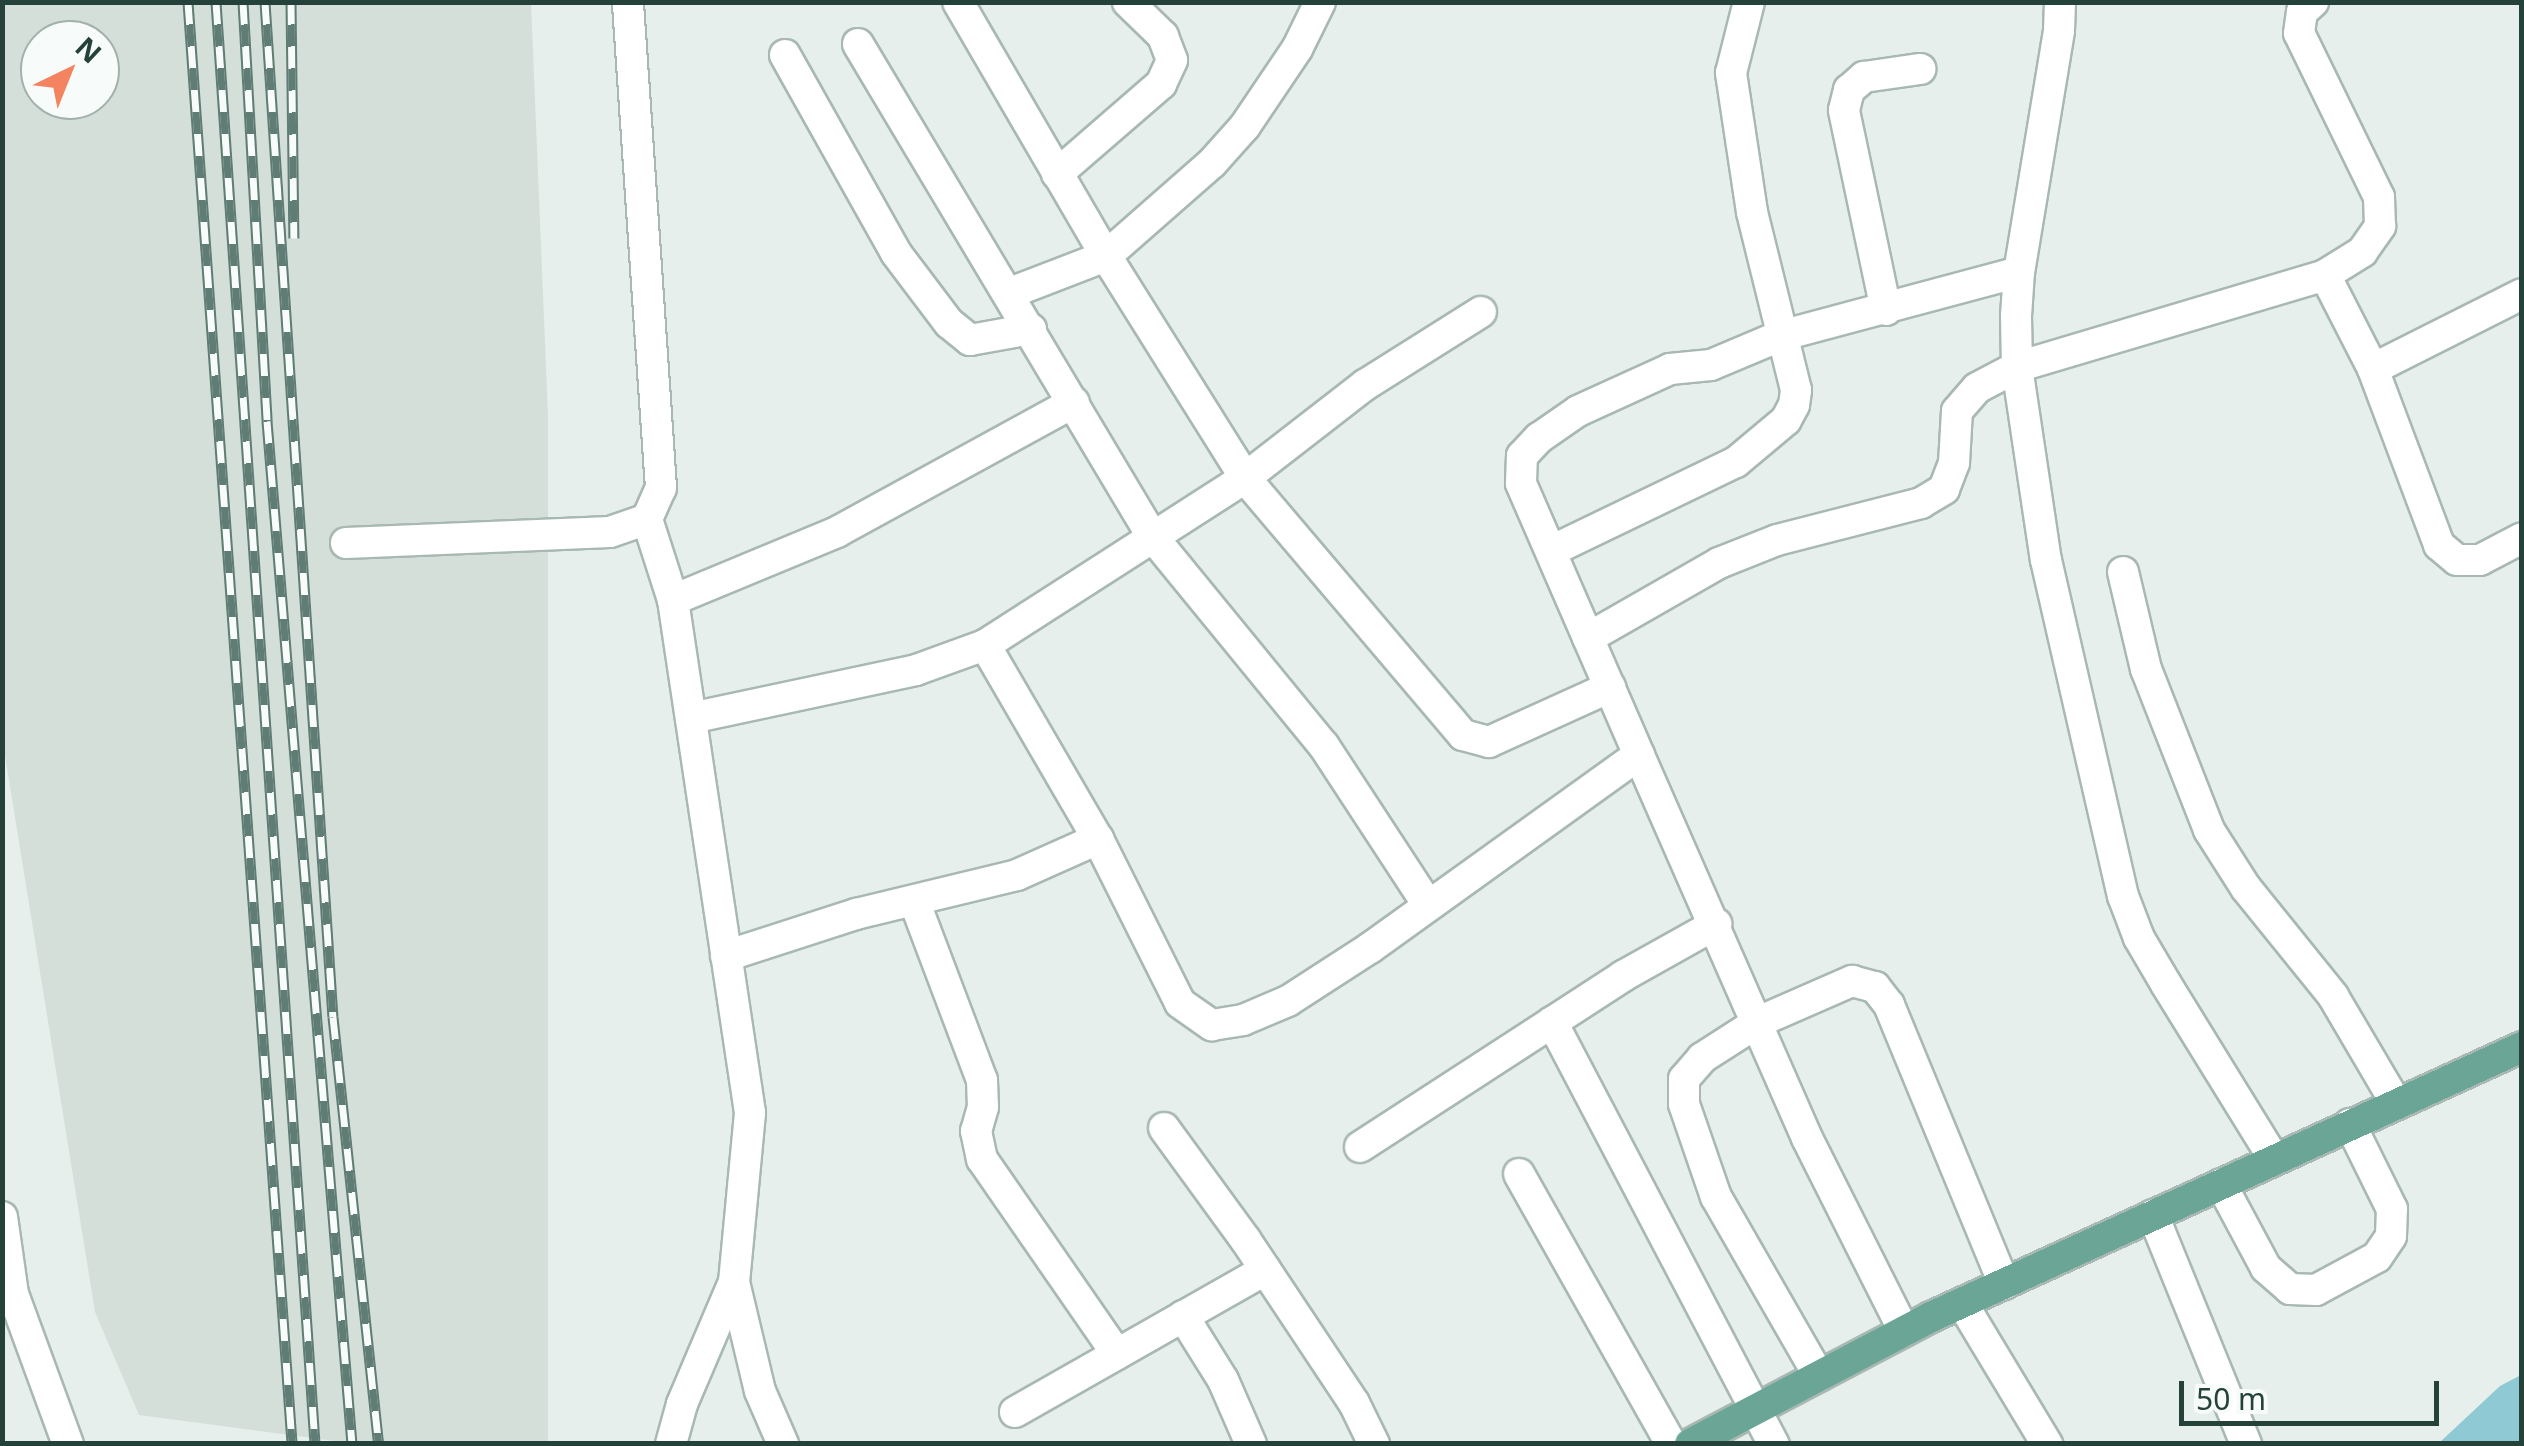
<!DOCTYPE html>
<html>
<head>
<meta charset="utf-8">
<style>
	body { margin:0 }
	#map { position:relative; width:2524px; height:1446px; overflow:hidden; background:#e6efeb; font-family:"Noto Sans",sans-serif }
	div>[style] { position:absolute }
	[style*='--x'] { left:calc(var(--x)*1px); top:calc(var(--y)*1px); width:calc(var(--w)*1px); rotate:calc(var(--a)*1deg) }
	.built>* { inset:0; background:#d4dfda }
	.water>* { inset:0; background:#8ec9d4 }
	.roads { filter:drop-shadow(2px 0 #a8b8b2) drop-shadow(-2px 0 #a8b8b2) drop-shadow(0 2px #a8b8b2) drop-shadow(0 -2px #a8b8b2) }
	.minor>* { height:30px; margin:-15px; padding:0 15px; transform-origin:15px; border-radius:15px; background:#fff }
	.tertiary>* { height:30px; margin:-15px; padding:0 15px; transform-origin:15px; border-radius:15px; background:#fff }
	.primary>* { height:30px; margin:-15px; padding:0 15px; transform-origin:15px; border-radius:15px; background:#6aa596 }
	.rail>* { height:11px; margin-top:-5.5px; transform-origin:0; background:repeating-linear-gradient(90deg,#f7fbf9 0 22px,#5f7d75 0 44px); box-sizing:border-box; border-block:2px solid #5f7d75 }
	span { translate:-50% -50%; white-space:nowrap; text-align:center; line-height:1.15; -webkit-text-stroke:10px #f7fbf9; paint-order:stroke }
	.frame { position:absolute; inset:0; border:5px solid #24423a; pointer-events:none }
	.north { position:absolute; left:20px; top:20px; width:100px; height:100px; box-sizing:border-box; background:#f7fbf9; border:2px solid #a3b1ad; border-radius:50%; rotate:43deg; font-size:28px; font-weight:700; line-height:40px; text-align:center; color:#24423a }
	.north::after { content:''; display:block; margin:auto; width:35px; height:45px; background:#f4845f; clip-path:polygon(50% 0,100% 100%,50% 72%,0 100%) }
	.scale { position:absolute; left:2179px; top:1381px; width:260px; height:45px; box-sizing:border-box; border:5px solid #24423a; border-top:0; padding-left:12px; font-size:30px; line-height:35px; white-space:nowrap; color:#24423a; -webkit-text-stroke:8px #f7fbf9; paint-order:stroke }
</style>
</head>
<body>
<div id="map">
	<div class="built">
		<div style="clip-path:polygon(evenodd,2px 3px,531px 3px,548px 416px,548px 1443px,349px 1443px,139px 1415px,95px 1312px,3px 743px,2px 3px,40px 40px,100px 40px,100px 100px,40px 100px,40px 40px)"></div>
	</div>
	<div class="water">
		<div style="clip-path:polygon(2521px 1375px,2521px 1443px,2439px 1443px,2500px 1386px)"></div>
	</div>
	<div class="roads">
		<div class="minor">
			<div style="--x:958;--y:2;--w:294;--a:59.8"></div>
			<div style="--x:1106;--y:256;--w:262;--a:57.9"></div>
			<div style="--x:1245;--y:478;--w:337;--a:49.7"></div>
			<div style="--x:1463;--y:735;--w:27;--a:15"></div>
			<div style="--x:1489;--y:742;--w:133;--a:-24.4"></div>
			<div style="--x:2060;--y:2;--w:29;--a:92"></div>
			<div style="--x:2059;--y:31;--w:244;--a:99.4"></div>
			<div style="--x:2019;--y:272;--w:44;--a:93.9"></div>
			<div style="--x:2016;--y:316;--w:51;--a:88.9"></div>
			<div style="--x:2017;--y:367;--w:195;--a:81.5"></div>
			<div style="--x:2046;--y:560;--w:345;--a:77.1"></div>
			<div style="--x:2123;--y:896;--w:45;--a:69.1"></div>
			<div style="--x:2139;--y:938;--w:53;--a:59.6"></div>
			<div style="--x:2166;--y:984;--w:206;--a:58.3"></div>
			<div style="--x:858;--y:44;--w:573;--a:59.14"></div>
			<div style="--x:1152;--y:536;--w:271;--a:50.7"></div>
			<div style="--x:1324;--y:746;--w:190;--a:56.8"></div>
			<div style="--x:785;--y:55;--w:227;--a:60.7"></div>
			<div style="--x:896;--y:253;--w:88;--a:52.9"></div>
			<div style="--x:949;--y:323;--w:27;--a:39"></div>
			<div style="--x:970;--y:340;--w:62;--a:-10.2"></div>
			<div style="--x:1057;--y:174;--w:138;--a:-40.9"></div>
			<div style="--x:1161;--y:84;--w:26;--a:-65"></div>
			<div style="--x:1172;--y:60;--w:26;--a:-111"></div>
			<div style="--x:1163;--y:36;--w:49;--a:-135.8"></div>
			<div style="--x:2325;--y:275;--w:106;--a:62.9"></div>
			<div style="--x:2373;--y:369;--w:188;--a:69.4"></div>
			<div style="--x:2439;--y:545;--w:23;--a:40"></div>
			<div style="--x:2457;--y:560;--w:23;--a:0"></div>
			<div style="--x:2480;--y:560;--w:47;--a:-27.6"></div>
			<div style="--x:1010;--y:293;--w:103;--a:-21.1"></div>
			<div style="--x:1106;--y:256;--w:141;--a:-41.3"></div>
			<div style="--x:1212;--y:163;--w:50;--a:-48.3"></div>
			<div style="--x:1245;--y:126;--w:93;--a:-56"></div>
			<div style="--x:1297;--y:49;--w:52;--a:-63.9"></div>
			<div style="--x:1886;--y:310;--w:204;--a:-101.9"></div>
			<div style="--x:1844;--y:110;--w:21;--a:-76"></div>
			<div style="--x:1849;--y:90;--w:20;--a:-41"></div>
			<div style="--x:1864;--y:77;--w:57;--a:-8.1"></div>
			<div style="--x:2373;--y:369;--w:167;--a:-26.7"></div>
			<div style="--x:647;--y:519;--w:85;--a:72.2"></div>
			<div style="--x:673;--y:600;--w:519;--a:81.46"></div>
			<div style="--x:750;--y:1113;--w:170;--a:95.4"></div>
			<div style="--x:734;--y:1282;--w:133;--a:113.1"></div>
			<div style="--x:682;--y:1404;--w:41;--a:105.4"></div>
			<div style="--x:346;--y:543;--w:264;--a:-2.4"></div>
			<div style="--x:610;--y:532;--w:39;--a:-19"></div>
			<div style="--x:647;--y:519;--w:34;--a:-66"></div>
			<div style="--x:661;--y:488;--w:487;--a:-93.9"></div>
			<div style="--x:1551;--y:551;--w:205;--a:-25.7"></div>
			<div style="--x:1736;--y:462;--w:65;--a:-40"></div>
			<div style="--x:1786;--y:420;--w:17;--a:-62"></div>
			<div style="--x:1794;--y:405;--w:15;--a:-82"></div>
			<div style="--x:1796;--y:390;--w:183;--a:-103.9"></div>
			<div style="--x:1752;--y:212;--w:141;--a:-98.6"></div>
			<div style="--x:1731;--y:73;--w:73;--a:-75.8"></div>
			<div style="--x:2123;--y:572;--w:100;--a:76.7"></div>
			<div style="--x:2146;--y:669;--w:173;--a:68.6"></div>
			<div style="--x:2209;--y:830;--w:69;--a:57.5"></div>
			<div style="--x:2246;--y:888;--w:139;--a:51.1"></div>
			<div style="--x:2333;--y:996;--w:124;--a:59.5"></div>
			<div style="--x:673;--y:600;--w:178;--a:-22.5"></div>
			<div style="--x:837;--y:532;--w:270;--a:-28.7"></div>
			<div style="--x:1588;--y:638;--w:151;--a:-29.8"></div>
			<div style="--x:1719;--y:563;--w:62;--a:-21.6"></div>
			<div style="--x:1777;--y:540;--w:149;--a:-14.4"></div>
			<div style="--x:1921;--y:503;--w:27;--a:-31"></div>
			<div style="--x:1944;--y:489;--w:28;--a:-69"></div>
			<div style="--x:1954;--y:463;--w:52;--a:-86.7"></div>
			<div style="--x:1957;--y:411;--w:30;--a:-49"></div>
			<div style="--x:1977;--y:388;--w:45;--a:-27.7"></div>
			<div style="--x:2017;--y:367;--w:321;--a:-16.6"></div>
			<div style="--x:2325;--y:275;--w:44;--a:-31.9"></div>
			<div style="--x:2362;--y:252;--w:32;--a:-55"></div>
			<div style="--x:2380;--y:226;--w:29;--a:-92"></div>
			<div style="--x:2379;--y:197;--w:182;--a:-116"></div>
			<div style="--x:2299;--y:33;--w:21;--a:-82"></div>
			<div style="--x:2302;--y:12;--w:15;--a:-42"></div>
			<div style="--x:985;--y:645;--w:225;--a:59.8"></div>
			<div style="--x:1098;--y:839;--w:183;--a:63.4"></div>
			<div style="--x:1180;--y:1003;--w:39;--a:35"></div>
			<div style="--x:1212;--y:1025;--w:31;--a:-9"></div>
			<div style="--x:1243;--y:1020;--w:49;--a:-22.9"></div>
			<div style="--x:1288;--y:1001;--w:98;--a:-32.9"></div>
			<div style="--x:1370;--y:948;--w:331;--a:-35.7"></div>
			<div style="--x:691;--y:718;--w:230;--a:-12"></div>
			<div style="--x:916;--y:670;--w:73;--a:-19.9"></div>
			<div style="--x:985;--y:645;--w:309;--a:-32.7"></div>
			<div style="--x:1245;--y:478;--w:152;--a:-37.8"></div>
			<div style="--x:1365;--y:385;--w:137;--a:-32.2"></div>
			<div style="--x:915;--y:903;--w:189;--a:69.3"></div>
			<div style="--x:982;--y:1080;--w:27;--a:88"></div>
			<div style="--x:983;--y:1107;--w:25;--a:106"></div>
			<div style="--x:976;--y:1131;--w:29;--a:78"></div>
			<div style="--x:982;--y:1159;--w:237;--a:55.3"></div>
			<div style="--x:726;--y:956;--w:137;--a:-17.9"></div>
			<div style="--x:856;--y:914;--w:166;--a:-13.6"></div>
			<div style="--x:1017;--y:875;--w:89;--a:-24"></div>
			<div style="--x:1552;--y:1022;--w:477;--a:62.3"></div>
			<div style="--x:1164;--y:1128;--w:137;--a:53.9"></div>
			<div style="--x:1245;--y:1239;--w:197;--a:56.4"></div>
			<div style="--x:1354;--y:1403;--w:46;--a:64"></div>
			<div style="--x:1360;--y:1147;--w:314;--a:-33"></div>
			<div style="--x:1623;--y:976;--w:107;--a:-29.2"></div>
			<div style="--x:1519;--y:1174;--w:310;--a:60.6"></div>
			<div style="--x:2221;--y:1184;--w:95;--a:61.8"></div>
			<div style="--x:2266;--y:1268;--w:32;--a:41"></div>
			<div style="--x:2290;--y:1289;--w:26;--a:2"></div>
			<div style="--x:2316;--y:1290;--w:69;--a:-28.4"></div>
			<div style="--x:2377;--y:1257;--w:25;--a:-56"></div>
			<div style="--x:2391;--y:1236;--w:27;--a:-88"></div>
			<div style="--x:2392;--y:1209;--w:95;--a:-116.3"></div>
			<div style="--x:2153;--y:1215;--w:247;--a:67.9"></div>
			<div style="--x:734;--y:1282;--w:112;--a:76.6"></div>
			<div style="--x:760;--y:1391;--w:58;--a:66.5"></div>
			<div style="--x:1962;--y:1303;--w:165;--a:58.9"></div>
			<div style="--x:1183;--y:1316;--w:75;--a:58"></div>
			<div style="--x:1223;--y:1380;--w:70;--a:66.4"></div>
			<div style="--x:1904;--y:1331;--w:216;--a:-116.7"></div>
			<div style="--x:1807;--y:1138;--w:418;--a:-113.7"></div>
			<div style="--x:1639;--y:755;--w:296;--a:-113.5"></div>
			<div style="--x:1521;--y:483;--w:27;--a:-88"></div>
			<div style="--x:1522;--y:456;--w:25;--a:-47"></div>
			<div style="--x:1539;--y:438;--w:47;--a:-34.7"></div>
			<div style="--x:1578;--y:411;--w:101;--a:-24.5"></div>
			<div style="--x:1670;--y:369;--w:41;--a:-5.6"></div>
			<div style="--x:1711;--y:365;--w:75;--a:-22.8"></div>
			<div style="--x:1780;--y:336;--w:247;--a:-15"></div>
			<div style="--x:1819;--y:1376;--w:207;--a:-119.9"></div>
			<div style="--x:1716;--y:1197;--w:98;--a:-109"></div>
			<div style="--x:1684;--y:1104;--w:25;--a:-90"></div>
			<div style="--x:1684;--y:1079;--w:28;--a:-49"></div>
			<div style="--x:1702;--y:1058;--w:67;--a:-32.7"></div>
			<div style="--x:1758;--y:1022;--w:103;--a:-23.6"></div>
			<div style="--x:1852;--y:981;--w:24;--a:15"></div>
			<div style="--x:1875;--y:987;--w:23;--a:52"></div>
			<div style="--x:1889;--y:1005;--w:302;--a:67.6"></div>
			<div style="--x:1015;--y:1412;--w:288;--a:-29.6"></div>
		</div>
		<div class="tertiary">
			<div style="--x:2;--y:1217;--w:78;--a:81.9"></div>
			<div style="--x:13;--y:1294;--w:160;--a:69.9"></div>
		</div>
		<div class="primary">
			<div style="--x:1690;--y:1444;--w:272;--a:-27.8"></div>
			<div style="--x:1931;--y:1317;--w:650;--a:-24.55"></div>
		</div>
	</div>
	<div class="rail">
		<div style="--x:188;--y:2;--w:1446;--a:85.87"></div>
		<div style="--x:216;--y:2;--w:1445;--a:86.07"></div>
		<div style="--x:243;--y:2;--w:420;--a:86.7"></div>
		<div style="--x:267;--y:421;--w:1027;--a:85.25"></div>
		<div style="--x:265;--y:2;--w:1017;--a:86.17"></div>
		<div style="--x:333;--y:1017;--w:429;--a:83.9"></div>
		<div style="--x:291;--y:2;--w:236;--a:89.3"></div>
	</div>
	<div class="frame"></div>
	<div class="north">N</div>
	<div class="scale">50 m</div>
</div>
</body>
</html>
